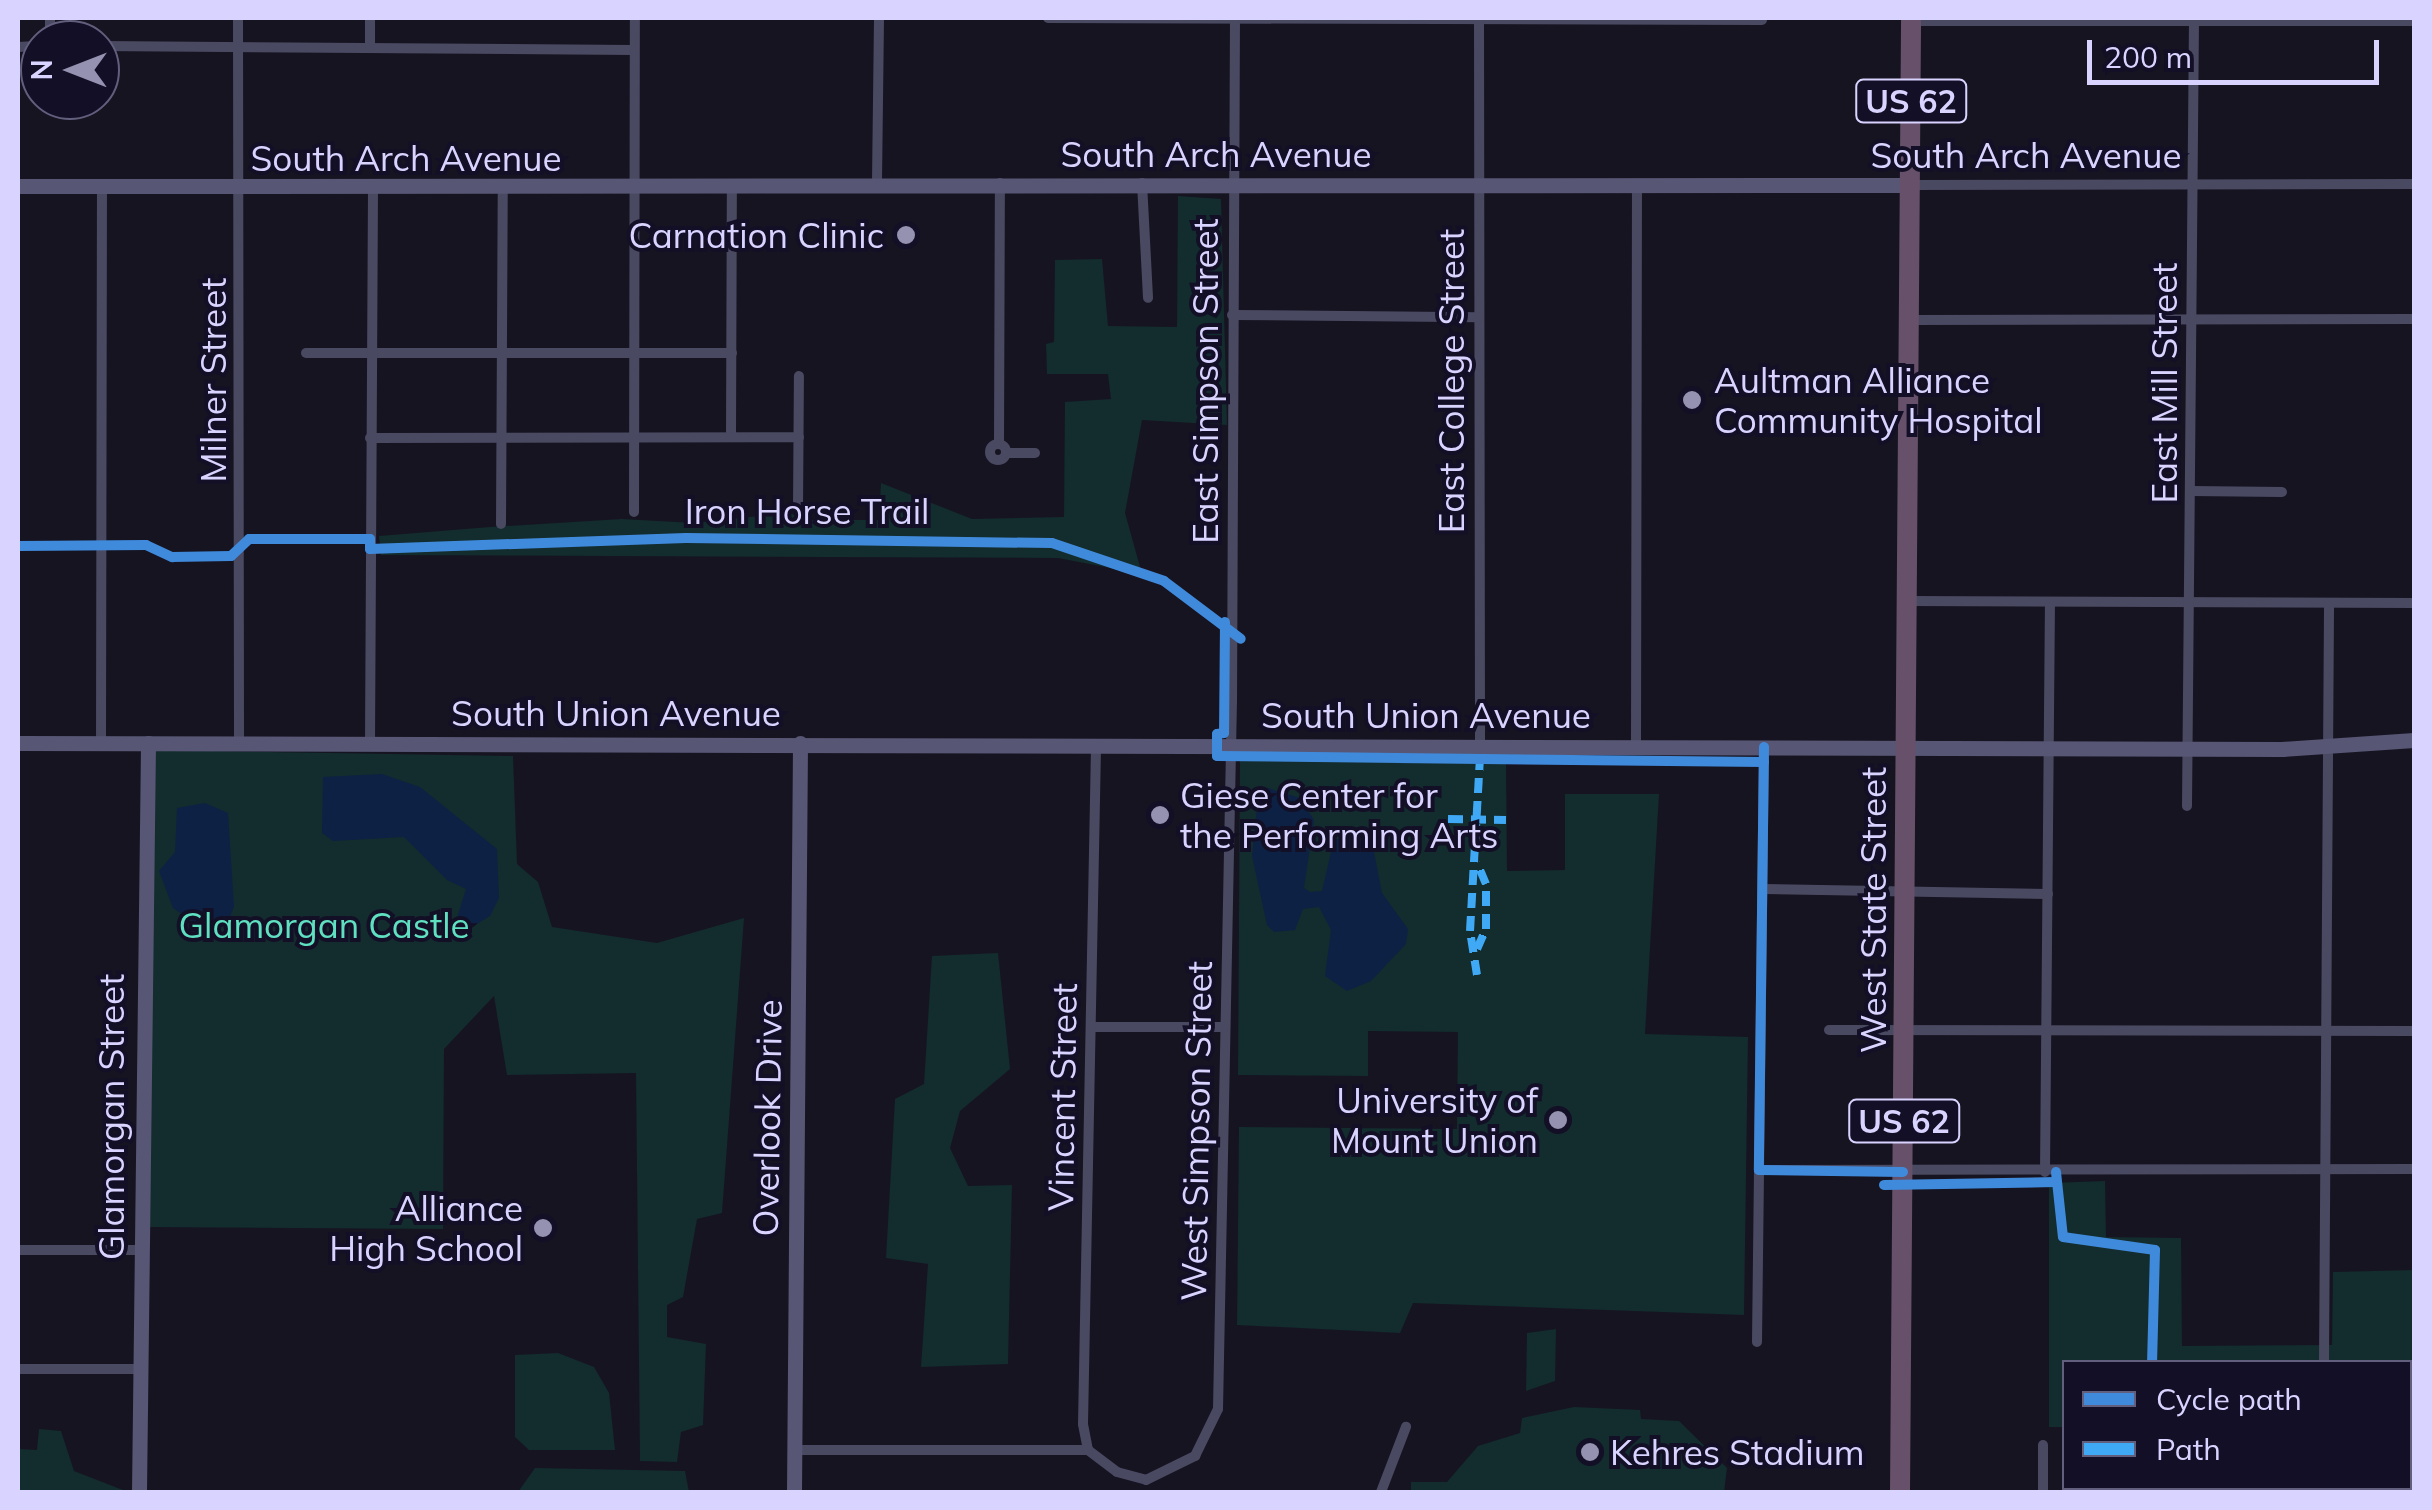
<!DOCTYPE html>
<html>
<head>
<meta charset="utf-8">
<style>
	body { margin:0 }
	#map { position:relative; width:2432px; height:1510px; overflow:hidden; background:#161421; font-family:Mulish,sans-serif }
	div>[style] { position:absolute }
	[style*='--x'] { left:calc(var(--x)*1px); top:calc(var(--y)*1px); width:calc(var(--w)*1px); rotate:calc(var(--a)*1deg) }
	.green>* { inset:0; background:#132c2d }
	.water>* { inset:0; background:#0d2144 }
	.street>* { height:10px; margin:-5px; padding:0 5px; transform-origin:5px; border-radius:5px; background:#4a4962 }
	.street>.ring { margin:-5px; padding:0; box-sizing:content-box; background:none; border:10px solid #4a4962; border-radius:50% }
	.secondary>* { height:15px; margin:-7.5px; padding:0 7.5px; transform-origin:7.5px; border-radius:7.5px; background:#575674 }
	.highway>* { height:20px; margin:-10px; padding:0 10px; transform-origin:10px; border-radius:10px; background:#67516a }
	.quiet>* { height:8px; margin-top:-4px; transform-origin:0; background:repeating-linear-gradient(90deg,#3fa9f5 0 15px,transparent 0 23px) }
	.cycleway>* { height:10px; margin:-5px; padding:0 5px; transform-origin:5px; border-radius:5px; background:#408adc }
	.dots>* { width:28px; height:28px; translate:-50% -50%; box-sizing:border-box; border:5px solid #130f26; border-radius:50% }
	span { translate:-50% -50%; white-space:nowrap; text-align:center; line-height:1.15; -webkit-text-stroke:8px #130f26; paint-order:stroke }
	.shield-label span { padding:2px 8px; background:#130f26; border:2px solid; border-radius:8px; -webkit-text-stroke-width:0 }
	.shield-label { font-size:32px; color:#d9d4ff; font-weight:700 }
	.street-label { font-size:35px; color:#d9d4ff }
	.poi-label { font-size:35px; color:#d9d4ff }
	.right { translate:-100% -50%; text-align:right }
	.left { translate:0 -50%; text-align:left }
	.park-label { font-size:35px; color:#5fe0c0 }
	.frame { position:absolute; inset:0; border:20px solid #d9d4ff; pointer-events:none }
	.legend { position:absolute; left:2062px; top:1360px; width:350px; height:130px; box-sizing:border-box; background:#130f26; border:2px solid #625e7d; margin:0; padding:12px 18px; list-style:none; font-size:30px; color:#d9d4ff }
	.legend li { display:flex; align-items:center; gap:20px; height:50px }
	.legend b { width:50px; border:2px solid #625e7d }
	.north { position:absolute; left:20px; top:20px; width:100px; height:100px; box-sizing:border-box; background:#130f26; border:2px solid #625e7d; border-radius:50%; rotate:270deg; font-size:28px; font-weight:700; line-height:40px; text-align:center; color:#d9d4ff }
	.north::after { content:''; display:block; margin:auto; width:35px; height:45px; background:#9591b1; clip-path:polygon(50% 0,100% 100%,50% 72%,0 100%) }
	.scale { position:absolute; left:2087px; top:40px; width:292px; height:45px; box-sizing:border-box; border:5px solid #d9d4ff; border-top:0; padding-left:12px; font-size:30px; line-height:35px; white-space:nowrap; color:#d9d4ff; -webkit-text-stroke:8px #130f26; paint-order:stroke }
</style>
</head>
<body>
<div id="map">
	<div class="green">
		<div style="clip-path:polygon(1178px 196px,1221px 199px,1227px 425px,1142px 420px,1125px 513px,1142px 574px,1058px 558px,381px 555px,379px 536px,490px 527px,622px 519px,694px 523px,788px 513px,810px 520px,879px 520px,881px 483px,972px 519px,1064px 517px,1065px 402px,1111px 399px,1108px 374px,1047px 374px,1046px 344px,1054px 342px,1055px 260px,1102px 259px,1108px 326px,1177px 327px)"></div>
		<div style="clip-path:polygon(153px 750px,513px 756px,517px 864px,538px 882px,552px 927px,657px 943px,744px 918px,722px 1213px,697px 1219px,683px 1297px,667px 1305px,667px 1337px,706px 1344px,703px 1425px,681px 1432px,677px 1462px,640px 1461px,636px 1073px,507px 1075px,494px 996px,444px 1049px,443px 1229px,149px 1227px)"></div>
		<div style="clip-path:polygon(1240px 757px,1506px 760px,1507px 871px,1565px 870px,1565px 794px,1659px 794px,1645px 1034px,1748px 1037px,1744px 1315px,1413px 1303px,1400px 1333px,1237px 1325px,1239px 1127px,1457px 1129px,1458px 1032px,1368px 1031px,1368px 1076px,1238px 1075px)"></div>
		<div style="clip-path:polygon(998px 953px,1010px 1069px,960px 1111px,950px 1148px,968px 1186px,1012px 1185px,1008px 1364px,921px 1367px,928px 1264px,886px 1258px,895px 1099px,924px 1084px,932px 956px)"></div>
		<div style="clip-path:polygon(2105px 1181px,2106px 1237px,2181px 1238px,2182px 1346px,2332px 1345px,2333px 1272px,2414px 1270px,2414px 1435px,2410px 1362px,2064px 1362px,2064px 1427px,2049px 1427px,2049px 1183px)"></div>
		<div style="clip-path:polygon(1556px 1329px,1555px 1381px,1526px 1391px,1527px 1333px)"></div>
		<div style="clip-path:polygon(558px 1353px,594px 1367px,609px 1393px,615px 1450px,529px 1450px,515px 1437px,515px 1355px)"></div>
		<div style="clip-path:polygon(1574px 1407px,1640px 1410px,1641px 1419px,1679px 1421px,1727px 1468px,1724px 1492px,1411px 1492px,1411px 1482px,1447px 1482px,1478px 1446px,1520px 1433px,1522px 1418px)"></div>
		<div style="clip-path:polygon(39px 1429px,61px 1431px,74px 1471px,128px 1492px,18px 1492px,18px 1449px,37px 1450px)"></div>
		<div style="clip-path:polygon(535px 1468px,685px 1471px,689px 1492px,518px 1492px)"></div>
	</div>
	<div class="water">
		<div style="clip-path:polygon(382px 774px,420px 787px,497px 849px,499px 898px,490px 916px,470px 928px,457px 918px,466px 889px,447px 880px,404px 837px,333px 841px,322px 833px,323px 777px)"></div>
		<div style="clip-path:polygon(1268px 788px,1300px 798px,1314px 820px,1304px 888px,1310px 892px,1322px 891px,1334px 839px,1372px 842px,1382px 893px,1408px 929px,1406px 944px,1371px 981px,1347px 991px,1325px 976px,1331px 930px,1319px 907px,1303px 909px,1295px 930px,1274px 932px,1267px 925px,1252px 856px,1258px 798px)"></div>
		<div style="clip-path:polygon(205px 803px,228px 813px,234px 907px,226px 926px,217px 928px,202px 927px,173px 908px,159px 871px,175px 852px,177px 808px)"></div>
	</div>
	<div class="street">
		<div style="--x:238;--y:18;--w:725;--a:89.92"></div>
		<div style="--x:1048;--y:18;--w:714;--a:0.16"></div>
		<div style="--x:1479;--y:18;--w:727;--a:89.92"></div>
		<div style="--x:1911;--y:21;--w:503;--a:0"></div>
		<div style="--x:50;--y:40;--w:22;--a:-90"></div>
		<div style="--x:100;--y:46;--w:534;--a:0.43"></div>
		<div style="--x:18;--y:47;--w:22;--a:-3"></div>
		<div style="--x:370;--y:47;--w:29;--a:-90"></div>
		<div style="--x:877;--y:182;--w:164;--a:-89.3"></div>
		<div style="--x:1142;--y:183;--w:115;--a:87"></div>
		<div style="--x:1910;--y:185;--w:504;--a:-0.11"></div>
		<div style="--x:1232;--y:315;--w:246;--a:0.5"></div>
		<div style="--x:1909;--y:320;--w:505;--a:-0.11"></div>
		<div style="--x:306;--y:353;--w:426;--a:0"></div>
		<div style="--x:731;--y:437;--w:249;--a:-89.8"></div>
		<div style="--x:370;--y:438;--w:429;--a:-0.1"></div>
		<div style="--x:999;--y:443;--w:260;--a:-89.8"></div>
		<div class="ring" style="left:990px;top:444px;width:6px;height:6px"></div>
		<div style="--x:1007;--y:453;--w:28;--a:0"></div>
		<div style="--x:2191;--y:491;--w:91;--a:0.6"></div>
		<div style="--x:798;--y:508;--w:132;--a:-89.6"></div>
		<div style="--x:634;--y:512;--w:494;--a:-89.9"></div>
		<div style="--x:501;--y:524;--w:335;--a:-89.7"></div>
		<div style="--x:1907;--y:601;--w:507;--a:0.23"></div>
		<div style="--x:101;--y:743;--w:557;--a:-89.9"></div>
		<div style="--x:370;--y:743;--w:556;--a:-89.69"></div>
		<div style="--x:1636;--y:746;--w:559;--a:-89.9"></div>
		<div style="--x:2187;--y:806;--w:788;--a:-89.49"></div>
		<div style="--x:1763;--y:889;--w:285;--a:1"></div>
		<div style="--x:1091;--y:1027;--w:134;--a:0"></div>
		<div style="--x:1829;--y:1030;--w:585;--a:0.1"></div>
		<div style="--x:1759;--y:1170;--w:655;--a:-0.09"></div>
		<div style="--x:2045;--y:1172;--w:568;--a:-89.5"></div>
		<div style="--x:18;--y:1250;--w:122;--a:0"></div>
		<div style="--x:1757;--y:1342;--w:595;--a:-89.33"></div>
		<div style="--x:2324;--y:1362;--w:759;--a:-89.62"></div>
		<div style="--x:18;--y:1369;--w:121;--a:0"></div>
		<div style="--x:795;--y:1450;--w:293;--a:0"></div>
		<div style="--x:1088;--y:1450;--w:36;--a:37"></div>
		<div style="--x:1117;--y:1472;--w:30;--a:15"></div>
		<div style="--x:1146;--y:1480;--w:55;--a:-26.1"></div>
		<div style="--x:1195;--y:1456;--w:52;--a:-63.9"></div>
		<div style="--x:1218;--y:1409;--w:707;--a:-88.87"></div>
		<div style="--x:1232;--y:702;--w:684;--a:-89.75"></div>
		<div style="--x:1088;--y:1450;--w:26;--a:-101"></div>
		<div style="--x:1083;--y:1424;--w:680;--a:-88.9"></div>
		<div style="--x:1381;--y:1492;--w:70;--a:-69"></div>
		<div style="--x:2043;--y:1492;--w:47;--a:-90"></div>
		<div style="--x:2323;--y:1492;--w:4;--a:-90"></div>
	</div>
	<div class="secondary">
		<div style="--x:18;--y:186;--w:1892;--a:-0.03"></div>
		<div style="--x:18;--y:743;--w:2264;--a:0.15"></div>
		<div style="--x:2282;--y:749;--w:132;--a:-3.9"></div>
		<div style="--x:139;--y:1492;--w:749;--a:-89.31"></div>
		<div style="--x:794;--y:1492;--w:749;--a:-89.54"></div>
	</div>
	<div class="highway">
		<div style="--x:1900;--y:1492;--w:1474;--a:-89.57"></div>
	</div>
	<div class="quiet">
		<div style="--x:1448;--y:819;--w:58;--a:1"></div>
		<div style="--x:1477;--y:949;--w:22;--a:-66"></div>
		<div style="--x:1486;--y:929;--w:45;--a:-90"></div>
		<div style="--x:1486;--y:884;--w:23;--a:-113"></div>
		<div style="--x:1477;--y:975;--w:45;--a:-99"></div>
		<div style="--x:1470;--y:931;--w:174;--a:-86.7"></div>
	</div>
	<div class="cycleway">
		<div style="--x:18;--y:546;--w:128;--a:-0.4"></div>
		<div style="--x:146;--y:545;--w:29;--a:25"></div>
		<div style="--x:172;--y:557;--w:59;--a:-1"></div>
		<div style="--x:231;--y:556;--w:25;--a:-43"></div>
		<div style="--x:249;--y:539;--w:121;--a:0"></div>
		<div style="--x:370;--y:539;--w:10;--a:90"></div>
		<div style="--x:370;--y:549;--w:316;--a:-2"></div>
		<div style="--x:686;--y:538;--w:366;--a:0.8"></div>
		<div style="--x:1052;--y:543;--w:118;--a:18.7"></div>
		<div style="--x:1164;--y:581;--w:96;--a:37"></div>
		<div style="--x:1225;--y:622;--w:111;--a:90.5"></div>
		<div style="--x:1224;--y:733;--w:7;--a:172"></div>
		<div style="--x:1217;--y:734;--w:22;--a:90"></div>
		<div style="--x:1217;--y:756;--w:547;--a:0.63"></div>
		<div style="--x:1764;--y:747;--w:423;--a:90.7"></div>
		<div style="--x:1759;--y:1170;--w:144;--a:0.8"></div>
		<div style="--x:2056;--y:1172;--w:65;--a:83.9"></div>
		<div style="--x:2063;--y:1237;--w:93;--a:8"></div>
		<div style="--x:2155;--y:1250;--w:112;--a:91.5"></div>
		<div style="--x:1884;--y:1185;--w:172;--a:-1"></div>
	</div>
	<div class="dots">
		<div style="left:906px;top:235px;background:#9591b1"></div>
		<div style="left:1692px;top:400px;background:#9591b1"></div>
		<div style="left:1160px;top:815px;background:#9591b1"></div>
		<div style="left:1558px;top:1120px;background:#9591b1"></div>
		<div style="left:543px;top:1228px;background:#9591b1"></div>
		<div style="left:1590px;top:1452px;background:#9591b1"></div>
	</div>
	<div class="shield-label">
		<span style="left:1911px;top:101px">US 62</span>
		<span style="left:1904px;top:1121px">US 62</span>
	</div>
	<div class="street-label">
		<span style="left:1216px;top:154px">South Arch Avenue</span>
		<span style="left:2026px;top:155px">South Arch Avenue</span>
		<span style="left:406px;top:158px">South Arch Avenue</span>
		<span style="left:213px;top:380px;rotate:-90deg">Milner Street</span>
		<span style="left:1205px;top:381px;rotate:-90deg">East Simpson Street</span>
		<span style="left:1451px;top:381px;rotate:-90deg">East College Street</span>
		<span style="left:2164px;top:383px;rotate:-90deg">East Mill Street</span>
		<span style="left:807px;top:511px">Iron Horse Trail</span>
		<span style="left:616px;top:713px">South Union Avenue</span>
		<span style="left:1426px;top:715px">South Union Avenue</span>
		<span style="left:1873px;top:910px;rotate:-90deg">West State Street</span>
		<span style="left:1062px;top:1097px;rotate:-89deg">Vincent Street</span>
		<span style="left:111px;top:1117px;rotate:-90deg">Glamorgan Street</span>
		<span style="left:767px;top:1118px;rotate:-89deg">Overlook Drive</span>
		<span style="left:1196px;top:1131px;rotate:-89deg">West Simpson Street</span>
	</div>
	<div class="poi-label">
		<span class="right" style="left:884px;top:235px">Carnation Clinic</span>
		<span class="left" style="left:1714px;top:400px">Aultman Alliance<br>Community Hospital</span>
		<span class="left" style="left:1180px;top:815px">Giese Center for<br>the Performing Arts</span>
		<span class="right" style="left:1538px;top:1120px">University of<br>Mount Union</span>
		<span class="right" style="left:523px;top:1228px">Alliance<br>High School</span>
		<span class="left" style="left:1610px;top:1452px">Kehres Stadium</span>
	</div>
	<div class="park-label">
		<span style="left:324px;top:925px">Glamorgan Castle</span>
	</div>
	<div class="frame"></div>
	<ul class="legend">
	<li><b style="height:12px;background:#408adc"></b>Cycle path</li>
	<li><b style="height:12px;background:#3fa9f5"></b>Path</li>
	</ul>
	<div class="north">N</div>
	<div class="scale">200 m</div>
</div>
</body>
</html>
